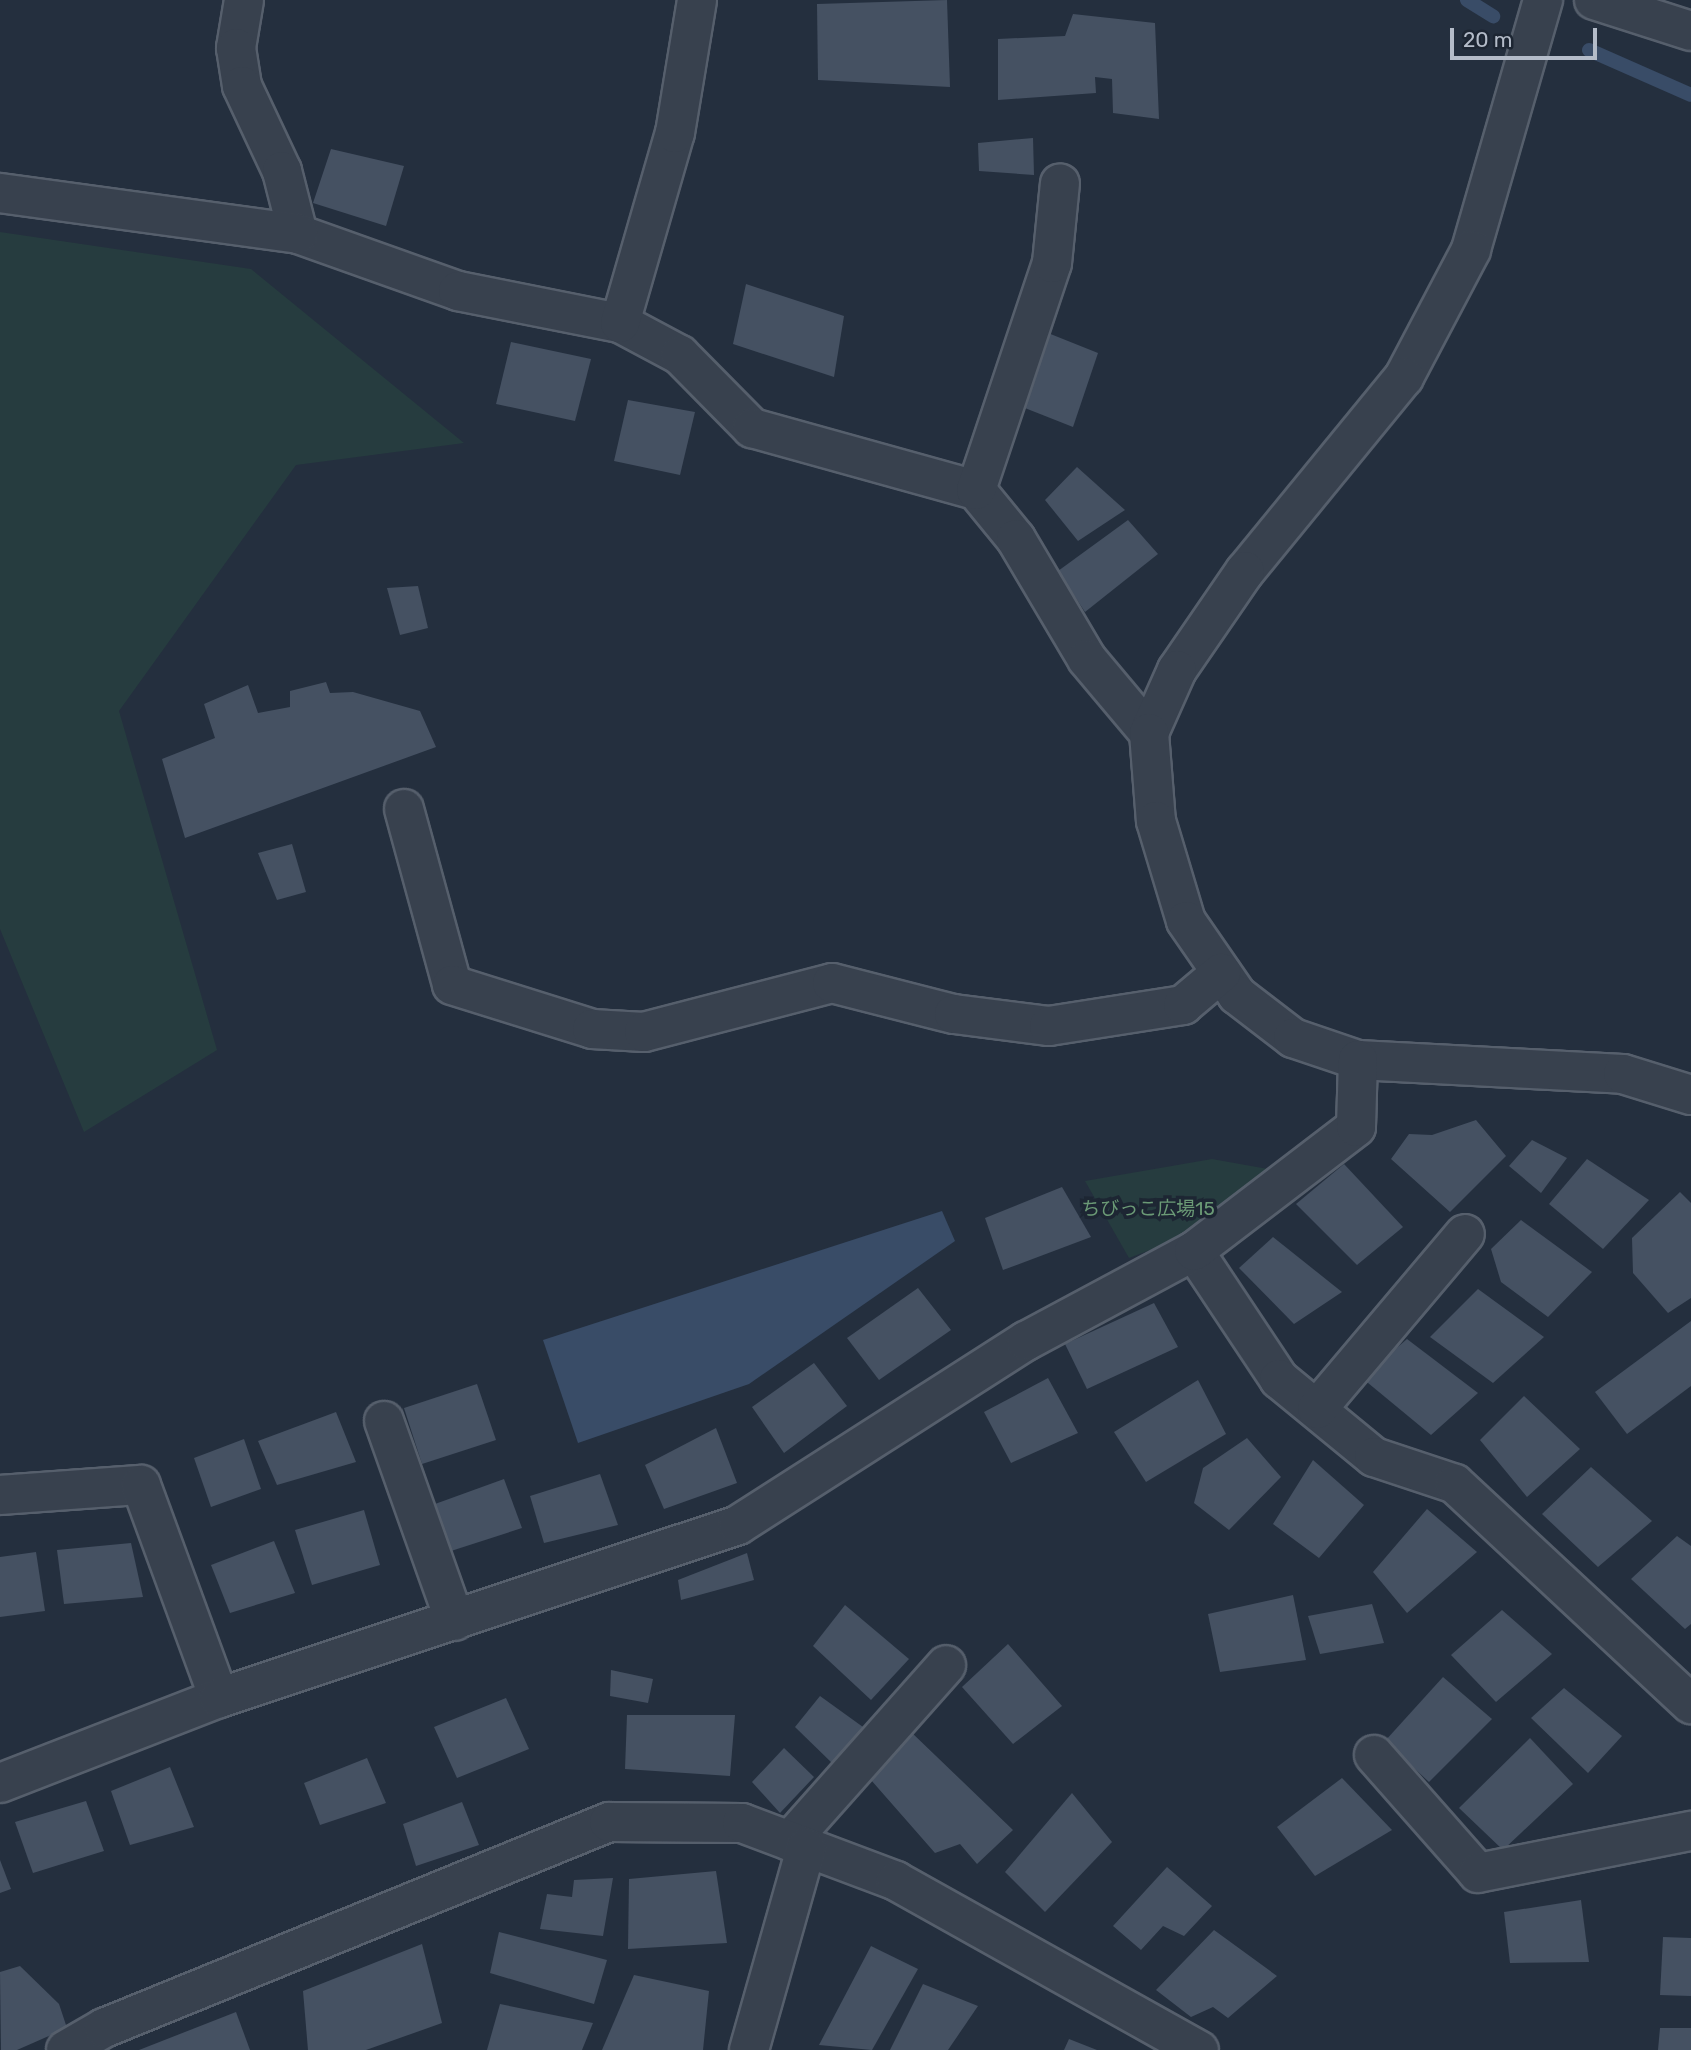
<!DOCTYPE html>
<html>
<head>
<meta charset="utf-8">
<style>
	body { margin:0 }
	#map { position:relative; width:1691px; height:2050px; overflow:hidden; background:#242f3e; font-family:Rubik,"Noto Sans JP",sans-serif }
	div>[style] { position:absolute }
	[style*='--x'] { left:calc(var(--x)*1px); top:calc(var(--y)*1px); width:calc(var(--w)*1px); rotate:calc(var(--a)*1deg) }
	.green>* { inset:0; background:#263c3f }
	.water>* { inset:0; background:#394c67 }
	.stream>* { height:14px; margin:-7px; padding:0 7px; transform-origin:7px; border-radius:7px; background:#394c67 }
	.building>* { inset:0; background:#455162 }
	.roads { filter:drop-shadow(2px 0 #565f6c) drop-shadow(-2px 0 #565f6c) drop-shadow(0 2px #565f6c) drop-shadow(0 -2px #565f6c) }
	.minor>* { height:38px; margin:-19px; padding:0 19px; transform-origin:19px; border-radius:19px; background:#38414e }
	span { translate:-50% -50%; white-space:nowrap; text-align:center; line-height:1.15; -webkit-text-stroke:7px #1d2633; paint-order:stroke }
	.park-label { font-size:19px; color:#6b9a76 }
	.scale { position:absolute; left:1450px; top:28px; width:147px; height:32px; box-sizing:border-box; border:4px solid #b4bcc9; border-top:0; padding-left:9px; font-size:21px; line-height:24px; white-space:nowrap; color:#b4bcc9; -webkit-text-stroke:5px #1d2633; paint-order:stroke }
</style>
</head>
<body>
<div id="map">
	<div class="green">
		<div style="clip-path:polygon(0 232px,251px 269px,464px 443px,296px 465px,119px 711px,217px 1050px,84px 1132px,0 929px)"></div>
		<div style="clip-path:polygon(1212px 1159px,1268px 1169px,1270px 1183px,1179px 1239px,1129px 1258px,1085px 1181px)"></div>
	</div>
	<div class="water">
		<div style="clip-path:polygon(942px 1211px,955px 1241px,749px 1384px,578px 1443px,543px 1340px)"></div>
	</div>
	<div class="stream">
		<div style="--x:1467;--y:0;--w:31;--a:32"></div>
		<div style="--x:1589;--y:50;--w:111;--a:23.8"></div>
	</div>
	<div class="building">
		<div style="clip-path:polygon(947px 0,950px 87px,818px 80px,817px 4px)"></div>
		<div style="clip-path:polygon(1073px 14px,1155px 23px,1159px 119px,1113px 113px,1112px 79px,1095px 77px,1096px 93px,998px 100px,998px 39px,1065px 36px)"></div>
		<div style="clip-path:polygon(1033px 138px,1034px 175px,979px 171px,978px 143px)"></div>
		<div style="clip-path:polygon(331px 149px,404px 166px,386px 226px,313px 203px)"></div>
		<div style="clip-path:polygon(746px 284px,844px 316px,834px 377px,733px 344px)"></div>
		<div style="clip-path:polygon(1038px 329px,1098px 353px,1073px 427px,1015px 404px)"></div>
		<div style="clip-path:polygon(511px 342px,591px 359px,575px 421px,496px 404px)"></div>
		<div style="clip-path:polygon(628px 400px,695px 412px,680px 475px,614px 461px)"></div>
		<div style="clip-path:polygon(1077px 467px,1125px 510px,1078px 541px,1045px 500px)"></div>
		<div style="clip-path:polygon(1128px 520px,1158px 554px,1085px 612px,1058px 571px)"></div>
		<div style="clip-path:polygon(418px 586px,428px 628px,400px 635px,387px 588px)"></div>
		<div style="clip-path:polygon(326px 682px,330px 693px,353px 692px,420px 711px,436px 747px,185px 838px,162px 759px,215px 738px,204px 704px,248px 685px,258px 713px,290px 707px,290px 691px)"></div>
		<div style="clip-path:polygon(292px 844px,306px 892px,277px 900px,258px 853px)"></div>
		<div style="clip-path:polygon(1476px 1120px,1506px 1156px,1450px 1212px,1391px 1159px,1409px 1134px,1432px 1135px)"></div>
		<div style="clip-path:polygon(1532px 1140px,1567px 1158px,1541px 1193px,1509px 1166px)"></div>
		<div style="clip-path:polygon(1587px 1159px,1649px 1200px,1603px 1249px,1549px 1204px)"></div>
		<div style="clip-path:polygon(1344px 1164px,1403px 1227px,1357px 1265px,1296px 1204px)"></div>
		<div style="clip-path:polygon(1062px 1187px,1091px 1237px,1003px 1270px,985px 1218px)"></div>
		<div style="clip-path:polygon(1680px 1192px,1691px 1203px,1691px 1298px,1668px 1313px,1633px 1273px,1632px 1238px)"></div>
		<div style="clip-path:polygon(1521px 1220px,1592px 1272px,1548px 1317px,1501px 1282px,1491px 1249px)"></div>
		<div style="clip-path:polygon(1273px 1237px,1342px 1292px,1294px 1324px,1239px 1268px)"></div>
		<div style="clip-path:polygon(918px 1288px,951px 1330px,879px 1380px,847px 1338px)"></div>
		<div style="clip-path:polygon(1478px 1289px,1544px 1337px,1493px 1383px,1430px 1337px)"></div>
		<div style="clip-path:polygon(1154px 1303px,1178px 1347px,1087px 1389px,1065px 1344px)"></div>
		<div style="clip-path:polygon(1691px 1321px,1691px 1386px,1627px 1434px,1595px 1392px)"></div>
		<div style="clip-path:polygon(1407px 1339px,1478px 1393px,1431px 1435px,1362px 1378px)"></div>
		<div style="clip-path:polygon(814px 1363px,847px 1406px,784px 1453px,752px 1407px)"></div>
		<div style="clip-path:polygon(1048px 1378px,1078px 1433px,1011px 1463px,984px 1412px)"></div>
		<div style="clip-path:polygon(1198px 1380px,1226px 1434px,1146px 1482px,1114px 1432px)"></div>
		<div style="clip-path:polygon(477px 1384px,496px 1440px,422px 1464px,404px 1408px)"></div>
		<div style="clip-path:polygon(1524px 1396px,1580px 1449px,1527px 1497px,1480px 1440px)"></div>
		<div style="clip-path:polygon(336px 1412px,356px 1462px,277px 1485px,258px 1441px)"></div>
		<div style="clip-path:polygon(716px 1428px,737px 1483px,664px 1509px,645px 1465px)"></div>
		<div style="clip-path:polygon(1247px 1438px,1281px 1477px,1229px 1530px,1194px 1503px,1203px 1468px)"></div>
		<div style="clip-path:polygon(244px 1439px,261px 1489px,211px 1507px,194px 1458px)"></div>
		<div style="clip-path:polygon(1313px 1460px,1364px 1505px,1319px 1558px,1273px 1524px)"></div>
		<div style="clip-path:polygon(1591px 1467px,1652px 1521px,1598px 1567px,1542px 1514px)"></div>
		<div style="clip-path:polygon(600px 1474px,618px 1525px,544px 1543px,530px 1496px)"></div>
		<div style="clip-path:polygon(504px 1479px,522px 1528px,451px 1551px,435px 1504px)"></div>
		<div style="clip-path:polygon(1427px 1509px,1477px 1552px,1407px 1613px,1373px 1572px)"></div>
		<div style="clip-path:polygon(364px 1510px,380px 1565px,312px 1585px,295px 1530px)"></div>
		<div style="clip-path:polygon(1677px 1536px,1691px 1546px,1691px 1624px,1685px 1629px,1631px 1579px)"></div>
		<div style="clip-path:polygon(274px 1541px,295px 1593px,230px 1613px,211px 1565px)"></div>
		<div style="clip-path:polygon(131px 1543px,143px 1597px,64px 1604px,57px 1550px)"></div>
		<div style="clip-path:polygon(36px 1552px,45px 1611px,0 1617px,0 1557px)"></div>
		<div style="clip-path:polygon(747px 1553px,754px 1580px,681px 1600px,678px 1580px)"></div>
		<div style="clip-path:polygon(1293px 1595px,1306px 1660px,1220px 1672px,1208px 1614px)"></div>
		<div style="clip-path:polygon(1372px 1604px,1384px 1643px,1320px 1654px,1308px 1616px)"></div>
		<div style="clip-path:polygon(845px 1605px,909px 1659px,871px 1700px,813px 1646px)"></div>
		<div style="clip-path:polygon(1502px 1610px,1552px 1654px,1496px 1702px,1451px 1655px)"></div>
		<div style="clip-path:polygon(1008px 1644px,1062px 1706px,1013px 1744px,962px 1687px)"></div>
		<div style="clip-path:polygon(611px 1670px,653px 1679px,648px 1703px,610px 1696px)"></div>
		<div style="clip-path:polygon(1443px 1677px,1492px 1719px,1429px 1782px,1385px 1741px)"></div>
		<div style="clip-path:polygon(1564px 1688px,1622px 1736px,1588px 1773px,1531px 1718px)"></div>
		<div style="clip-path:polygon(820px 1696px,863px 1727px,833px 1764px,795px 1727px)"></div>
		<div style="clip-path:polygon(506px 1698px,529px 1749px,457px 1778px,434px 1727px)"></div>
		<div style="clip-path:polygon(627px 1715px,735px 1715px,730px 1776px,625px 1769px)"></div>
		<div style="clip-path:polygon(910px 1731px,1013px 1830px,977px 1864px,960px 1844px,935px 1853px,871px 1780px)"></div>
		<div style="clip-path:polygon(1530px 1738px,1573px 1784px,1503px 1850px,1459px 1808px)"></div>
		<div style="clip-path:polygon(784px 1748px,814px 1777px,780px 1813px,752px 1782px)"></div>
		<div style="clip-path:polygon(367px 1758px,386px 1803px,320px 1825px,304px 1783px)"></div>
		<div style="clip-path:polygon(170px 1767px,194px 1827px,130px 1845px,111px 1791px)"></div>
		<div style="clip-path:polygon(1342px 1778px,1392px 1830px,1315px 1876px,1277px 1827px)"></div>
		<div style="clip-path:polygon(1072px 1793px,1112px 1842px,1045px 1912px,1005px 1872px)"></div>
		<div style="clip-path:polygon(86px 1801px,104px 1851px,33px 1873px,15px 1822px)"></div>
		<div style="clip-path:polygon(462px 1802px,479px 1845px,416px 1866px,403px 1824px)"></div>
		<div style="clip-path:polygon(0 1860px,11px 1889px,0 1893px)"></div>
		<div style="clip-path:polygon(1167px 1867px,1212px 1906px,1184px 1936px,1163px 1926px,1141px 1950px,1113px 1926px)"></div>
		<div style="clip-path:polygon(716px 1871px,727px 1943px,628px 1949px,629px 1879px)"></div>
		<div style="clip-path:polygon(613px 1878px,603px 1936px,540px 1929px,547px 1894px,572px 1897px,574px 1880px)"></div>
		<div style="clip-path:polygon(1581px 1900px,1589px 1962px,1510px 1963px,1504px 1912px)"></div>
		<div style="clip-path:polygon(1214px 1930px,1277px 1976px,1228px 2018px,1213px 2007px,1191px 2017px,1156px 1990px)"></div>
		<div style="clip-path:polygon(499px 1932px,607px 1960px,594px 2004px,490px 1973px)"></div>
		<div style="clip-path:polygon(1663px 1937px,1691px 1938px,1691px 1996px,1660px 1995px)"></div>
		<div style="clip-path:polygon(422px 1944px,442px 2023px,366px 2050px,308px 2050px,303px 1991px)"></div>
		<div style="clip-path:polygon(871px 1946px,918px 1969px,872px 2050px,819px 2045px)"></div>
		<div style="clip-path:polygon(20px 1966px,59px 2004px,67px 2028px,17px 2050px,1px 2050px,0 1972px)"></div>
		<div style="clip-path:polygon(634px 1975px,709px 1991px,703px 2050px,602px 2050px)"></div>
		<div style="clip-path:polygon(923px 1984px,978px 2006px,948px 2050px,890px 2050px)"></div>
		<div style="clip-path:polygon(500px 2004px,593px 2023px,582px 2050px,487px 2050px)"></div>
		<div style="clip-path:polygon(236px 2012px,250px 2050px,139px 2050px)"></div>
		<div style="clip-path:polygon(1660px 2028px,1691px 2028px,1691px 2050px,1658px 2050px)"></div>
		<div style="clip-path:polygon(1069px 2039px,1097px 2050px,1064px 2050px)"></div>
	</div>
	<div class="roads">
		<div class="minor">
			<div style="--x:244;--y:0;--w:49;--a:99.5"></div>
			<div style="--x:236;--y:48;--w:38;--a:81"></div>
			<div style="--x:242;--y:86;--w:94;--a:64.8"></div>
			<div style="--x:282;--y:171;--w:65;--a:75.7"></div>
			<div style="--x:298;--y:234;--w:170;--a:19.6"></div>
			<div style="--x:458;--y:291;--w:165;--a:11.2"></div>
			<div style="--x:620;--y:323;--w:68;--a:28.1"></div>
			<div style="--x:680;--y:355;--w:103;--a:45.4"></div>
			<div style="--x:752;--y:428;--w:232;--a:15.5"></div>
			<div style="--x:976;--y:490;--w:63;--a:50.8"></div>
			<div style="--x:1016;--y:539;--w:139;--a:59.4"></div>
			<div style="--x:1087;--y:659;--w:97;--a:50"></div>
			<div style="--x:1543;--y:0;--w:260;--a:106.1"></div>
			<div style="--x:1471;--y:250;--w:144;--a:117.8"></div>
			<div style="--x:1404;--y:377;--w:251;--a:129.3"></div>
			<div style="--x:1245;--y:571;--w:120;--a:124.5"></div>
			<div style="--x:1177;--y:670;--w:69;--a:114"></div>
			<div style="--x:1149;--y:733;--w:88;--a:85.5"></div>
			<div style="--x:1156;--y:821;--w:104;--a:73.3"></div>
			<div style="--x:1186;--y:921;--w:90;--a:55.4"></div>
			<div style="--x:1237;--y:995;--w:71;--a:37.5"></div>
			<div style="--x:1293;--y:1038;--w:69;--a:18.7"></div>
			<div style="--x:1358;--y:1060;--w:265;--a:3"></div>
			<div style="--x:1623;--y:1074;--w:71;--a:17.2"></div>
			<div style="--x:1594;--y:0;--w:102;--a:17.7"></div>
			<div style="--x:0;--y:193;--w:301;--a:7.8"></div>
			<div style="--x:620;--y:323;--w:198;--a:-73.9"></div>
			<div style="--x:675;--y:133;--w:135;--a:-80.6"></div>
			<div style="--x:976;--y:490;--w:239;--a:-71.5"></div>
			<div style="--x:1052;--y:263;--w:80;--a:-84.3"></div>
			<div style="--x:404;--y:809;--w:182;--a:74.7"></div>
			<div style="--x:452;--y:985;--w:147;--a:17.4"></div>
			<div style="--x:592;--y:1029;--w:52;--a:3.3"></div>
			<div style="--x:644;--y:1032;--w:194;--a:-14.6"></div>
			<div style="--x:832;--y:983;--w:126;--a:14.3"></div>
			<div style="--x:954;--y:1014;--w:96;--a:7.2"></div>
			<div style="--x:1049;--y:1026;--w:136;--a:-8.9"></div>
			<div style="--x:1183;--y:1005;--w:50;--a:-40.1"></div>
			<div style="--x:1194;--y:1251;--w:154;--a:56.4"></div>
			<div style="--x:1279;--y:1379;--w:123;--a:39.4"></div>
			<div style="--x:1374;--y:1457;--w:85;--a:18.4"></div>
			<div style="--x:1455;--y:1484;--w:323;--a:43"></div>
			<div style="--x:1317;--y:1409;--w:229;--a:-49.8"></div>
			<div style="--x:384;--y:1421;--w:212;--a:70.5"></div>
			<div style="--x:0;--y:1495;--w:141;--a:-4.1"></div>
			<div style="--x:141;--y:1485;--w:227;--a:69.9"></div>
			<div style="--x:1374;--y:1755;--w:157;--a:48.6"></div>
			<div style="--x:1478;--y:1873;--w:217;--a:-11.2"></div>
			<div style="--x:0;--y:1783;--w:235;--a:-21.2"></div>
			<div style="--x:219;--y:1698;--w:547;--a:-18.43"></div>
			<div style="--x:738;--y:1525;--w:342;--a:-32.6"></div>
			<div style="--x:1026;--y:1341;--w:191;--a:-28.2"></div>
			<div style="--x:1194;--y:1251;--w:204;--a:-37.4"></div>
			<div style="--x:1356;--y:1127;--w:67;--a:-88.3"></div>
			<div style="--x:790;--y:1841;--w:235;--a:-48.4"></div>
			<div style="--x:66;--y:2050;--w:44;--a:-30.1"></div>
			<div style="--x:104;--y:2028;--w:545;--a:-22.19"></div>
			<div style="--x:609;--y:1822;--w:133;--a:0.4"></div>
			<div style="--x:742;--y:1823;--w:165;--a:20.6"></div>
			<div style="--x:896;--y:1881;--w:347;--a:29.2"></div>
			<div style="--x:749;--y:2050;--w:210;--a:-74.2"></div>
		</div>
	</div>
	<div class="park-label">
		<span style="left:1148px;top:1209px">ちびっこ広場15</span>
	</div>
	<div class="scale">20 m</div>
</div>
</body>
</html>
